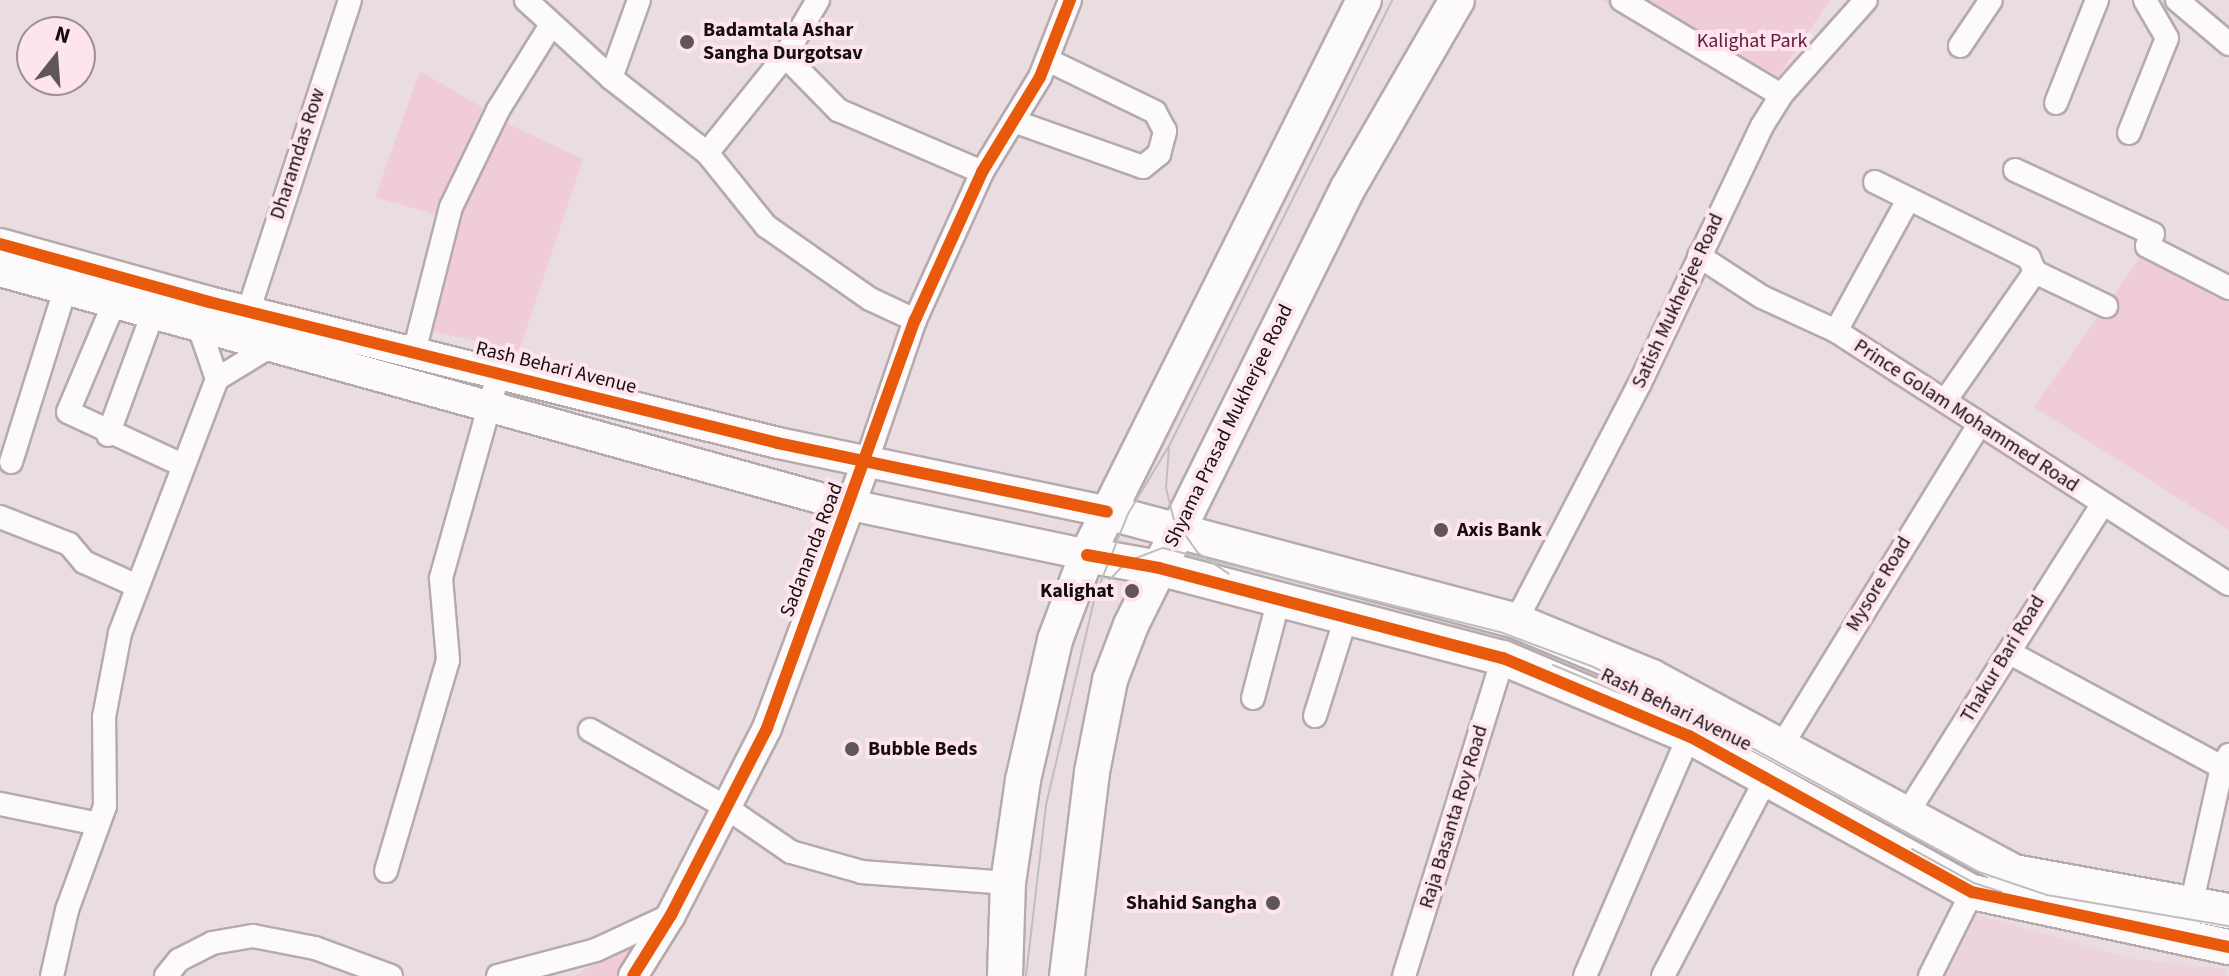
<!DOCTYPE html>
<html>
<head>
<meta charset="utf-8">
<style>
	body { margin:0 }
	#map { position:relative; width:2229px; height:976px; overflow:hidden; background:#eadde1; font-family:"Source Sans 3",sans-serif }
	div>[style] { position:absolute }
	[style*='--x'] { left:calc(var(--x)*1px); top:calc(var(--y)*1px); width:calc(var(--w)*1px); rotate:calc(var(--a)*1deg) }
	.built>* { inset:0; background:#ecd3dc }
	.green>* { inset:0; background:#f0ccd8 }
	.roads { filter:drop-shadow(2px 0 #b5aaad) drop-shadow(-2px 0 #b5aaad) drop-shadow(0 2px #b5aaad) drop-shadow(0 -2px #b5aaad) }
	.minor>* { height:22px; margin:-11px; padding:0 11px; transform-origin:11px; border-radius:11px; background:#fcfafa }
	.tertiary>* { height:28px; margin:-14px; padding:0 14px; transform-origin:14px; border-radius:14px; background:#fcfafa }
	.secondary>* { height:30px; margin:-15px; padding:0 15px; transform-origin:15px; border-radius:15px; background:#fcfafa }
	.primary>* { height:34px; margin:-17px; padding:0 17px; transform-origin:17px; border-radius:17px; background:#fcfafa }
	.tram>* { height:2px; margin:-1px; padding:0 1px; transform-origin:1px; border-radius:1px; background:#c0bdbd }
	.cycleway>* { height:12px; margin:-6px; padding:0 6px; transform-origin:6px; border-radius:6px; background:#e8590c }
	.dots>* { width:22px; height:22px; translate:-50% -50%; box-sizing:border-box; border:4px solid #fee4ed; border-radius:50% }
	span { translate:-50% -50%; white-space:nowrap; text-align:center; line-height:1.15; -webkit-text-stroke:8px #fee4ed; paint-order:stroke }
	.poi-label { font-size:20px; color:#150d10; font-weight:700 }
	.left { translate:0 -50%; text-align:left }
	.right { translate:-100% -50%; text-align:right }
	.park-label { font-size:20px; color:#61163a }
	.street-label { font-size:20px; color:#150d10 }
	.north { position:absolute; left:16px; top:16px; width:80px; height:80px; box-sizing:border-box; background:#fee4ed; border:2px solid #a18e95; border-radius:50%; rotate:17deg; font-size:22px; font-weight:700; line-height:32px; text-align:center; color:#150d10 }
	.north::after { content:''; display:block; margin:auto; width:28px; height:36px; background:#605659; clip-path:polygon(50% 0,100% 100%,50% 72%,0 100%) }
</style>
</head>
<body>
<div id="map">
	<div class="built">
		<div style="clip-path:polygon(1968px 912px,2133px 959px,2226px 969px,2227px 976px,1936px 976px)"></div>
	</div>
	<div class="green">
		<div style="clip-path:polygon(1601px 0,1830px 0,1764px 97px)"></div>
		<div style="clip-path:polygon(420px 71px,490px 112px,437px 215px,375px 197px)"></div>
		<div style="clip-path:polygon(506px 123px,583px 159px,519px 351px,426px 330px,452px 227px)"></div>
		<div style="clip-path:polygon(2144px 252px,2229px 295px,2229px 530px,2034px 407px)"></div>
		<div style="clip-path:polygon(636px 935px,619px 976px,575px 976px)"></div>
	</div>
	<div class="roads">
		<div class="minor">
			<div style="--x:526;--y:0;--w:115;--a:42.5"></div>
			<div style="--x:611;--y:78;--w:122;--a:38"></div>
			<div style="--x:707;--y:153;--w:94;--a:51.1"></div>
			<div style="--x:766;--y:226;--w:127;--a:35.1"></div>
			<div style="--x:870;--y:299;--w:50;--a:25"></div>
			<div style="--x:1622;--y:0;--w:185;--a:30.9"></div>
			<div style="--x:2177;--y:0;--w:68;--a:40.2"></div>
			<div style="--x:1960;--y:46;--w:55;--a:-56"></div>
			<div style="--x:785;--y:56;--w:76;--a:45.5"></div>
			<div style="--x:838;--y:110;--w:157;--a:23.3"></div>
			<div style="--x:611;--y:78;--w:83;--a:-70.3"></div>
			<div style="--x:2056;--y:103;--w:111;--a:-68.3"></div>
			<div style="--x:1016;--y:122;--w:135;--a:19.5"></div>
			<div style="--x:1143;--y:167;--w:21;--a:-39"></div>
			<div style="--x:1159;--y:154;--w:24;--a:-75"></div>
			<div style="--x:1165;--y:131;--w:21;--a:-118"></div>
			<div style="--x:1155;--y:112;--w:119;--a:-154.1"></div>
			<div style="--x:2129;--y:133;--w:102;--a:-68.2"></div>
			<div style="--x:2167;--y:38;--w:44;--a:-120.1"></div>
			<div style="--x:707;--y:153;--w:124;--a:-51.2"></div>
			<div style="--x:785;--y:56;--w:65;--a:-59.5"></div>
			<div style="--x:2015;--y:170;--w:152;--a:24.9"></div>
			<div style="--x:2153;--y:234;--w:13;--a:117"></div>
			<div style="--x:2147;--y:246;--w:92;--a:27.1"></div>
			<div style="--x:1875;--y:182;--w:172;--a:26.3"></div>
			<div style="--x:2029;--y:258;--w:15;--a:67"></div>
			<div style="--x:1699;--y:256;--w:75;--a:33.1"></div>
			<div style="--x:1762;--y:297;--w:81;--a:24.7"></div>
			<div style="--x:1836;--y:331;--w:467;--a:32.8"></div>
			<div style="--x:114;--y:303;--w:118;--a:112.9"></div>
			<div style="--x:68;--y:412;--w:123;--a:24.9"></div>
			<div style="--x:249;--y:309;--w:325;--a:-71.9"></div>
			<div style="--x:204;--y:314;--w:14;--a:111"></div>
			<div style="--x:199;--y:327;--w:55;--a:70.9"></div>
			<div style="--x:217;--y:379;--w:61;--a:-31.6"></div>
			<div style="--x:269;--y:347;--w:12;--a:-70"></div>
			<div style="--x:1836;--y:331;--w:149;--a:-61.2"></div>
			<div style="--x:414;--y:352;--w:150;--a:-75.7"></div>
			<div style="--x:451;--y:207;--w:108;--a:-64.1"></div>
			<div style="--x:498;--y:110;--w:100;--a:-58.1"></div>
			<div style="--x:1945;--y:401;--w:157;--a:-55.1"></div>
			<div style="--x:2035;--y:272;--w:79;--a:25.6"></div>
			<div style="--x:108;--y:435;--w:130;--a:-69.8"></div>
			<div style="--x:11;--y:462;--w:180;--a:-72.6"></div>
			<div style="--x:866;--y:463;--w:151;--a:-71.1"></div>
			<div style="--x:915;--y:320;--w:162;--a:-65.6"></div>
			<div style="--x:982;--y:172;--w:111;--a:-58.6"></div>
			<div style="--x:1040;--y:77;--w:83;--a:-68.7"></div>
			<div style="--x:0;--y:517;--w:74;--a:21.4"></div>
			<div style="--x:69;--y:544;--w:23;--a:50"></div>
			<div style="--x:84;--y:562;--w:56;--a:24.3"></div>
			<div style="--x:1516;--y:621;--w:266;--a:-62.5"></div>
			<div style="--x:1639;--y:385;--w:287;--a:-64.6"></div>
			<div style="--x:1762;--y:126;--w:36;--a:-58"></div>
			<div style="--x:1781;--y:95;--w:127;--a:-48.2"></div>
			<div style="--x:2010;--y:653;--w:241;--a:28.3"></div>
			<div style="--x:1253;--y:698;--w:102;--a:-75.3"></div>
			<div style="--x:1315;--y:716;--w:104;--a:-72.6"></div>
			<div style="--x:590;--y:730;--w:154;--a:29.6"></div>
			<div style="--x:724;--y:806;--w:81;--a:34.5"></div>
			<div style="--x:791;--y:852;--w:74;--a:15.7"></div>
			<div style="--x:862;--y:872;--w:146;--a:4.3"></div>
			<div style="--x:1782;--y:745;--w:376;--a:-58.4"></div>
			<div style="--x:0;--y:804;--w:100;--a:11.5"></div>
			<div style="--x:1906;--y:815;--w:367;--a:-57.7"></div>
			<div style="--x:386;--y:871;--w:220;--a:-73.6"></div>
			<div style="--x:448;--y:660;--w:82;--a:-94.9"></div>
			<div style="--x:441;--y:578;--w:211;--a:-74.3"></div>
			<div style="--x:2189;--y:915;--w:152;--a:-77.4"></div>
			<div style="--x:2222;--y:767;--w:14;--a:-60"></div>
			<div style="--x:52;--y:976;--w:68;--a:-77.2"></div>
			<div style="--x:67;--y:910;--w:111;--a:-69.9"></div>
			<div style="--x:105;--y:806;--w:89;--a:-90.6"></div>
			<div style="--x:104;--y:717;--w:86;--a:-79.2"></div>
			<div style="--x:120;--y:633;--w:272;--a:-69.1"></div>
			<div style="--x:166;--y:976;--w:21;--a:-51"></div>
			<div style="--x:179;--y:960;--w:37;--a:-27"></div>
			<div style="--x:212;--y:943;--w:42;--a:-9.7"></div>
			<div style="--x:253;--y:936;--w:63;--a:11"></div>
			<div style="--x:315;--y:948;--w:81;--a:20.2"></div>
			<div style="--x:498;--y:976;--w:101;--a:-14.9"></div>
			<div style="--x:596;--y:950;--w:83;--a:-25"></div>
			<div style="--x:1404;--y:976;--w:333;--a:-72.7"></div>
			<div style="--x:1585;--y:976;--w:262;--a:-66.6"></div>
			<div style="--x:1663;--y:976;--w:225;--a:-62.4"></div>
			<div style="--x:1930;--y:976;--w:94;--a:-63.4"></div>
		</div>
		<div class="tertiary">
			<div style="--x:633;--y:976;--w:72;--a:-58.1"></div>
			<div style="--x:671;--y:915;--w:210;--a:-62.8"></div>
			<div style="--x:767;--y:728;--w:283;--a:-69.5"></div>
		</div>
		<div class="secondary">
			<div style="--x:0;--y:244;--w:217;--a:15.5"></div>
			<div style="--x:209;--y:302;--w:586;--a:13.92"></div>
			<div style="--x:778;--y:443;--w:336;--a:11.8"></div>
			<div style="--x:0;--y:271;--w:858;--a:15.48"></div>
			<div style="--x:827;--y:500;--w:266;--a:11.9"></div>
		</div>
		<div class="primary">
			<div style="--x:1107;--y:512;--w:423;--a:14.9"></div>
			<div style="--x:1516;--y:621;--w:147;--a:22.4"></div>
			<div style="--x:1652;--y:677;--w:411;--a:28.3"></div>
			<div style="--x:2014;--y:872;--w:219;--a:10.3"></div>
			<div style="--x:1087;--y:555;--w:73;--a:10.2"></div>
			<div style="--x:1159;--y:568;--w:356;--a:14.7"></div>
			<div style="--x:1503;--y:658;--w:202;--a:22.8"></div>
			<div style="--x:1689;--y:736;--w:323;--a:28.9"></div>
			<div style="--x:1972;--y:892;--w:263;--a:12.1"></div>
			<div style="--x:1005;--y:976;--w:93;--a:-88.2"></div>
			<div style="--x:1008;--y:883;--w:104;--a:-81.7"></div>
			<div style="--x:1023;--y:780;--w:144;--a:-77.1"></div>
			<div style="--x:1055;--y:640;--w:91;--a:-69.4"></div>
			<div style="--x:1087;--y:555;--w:620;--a:-63.48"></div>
			<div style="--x:1067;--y:976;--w:206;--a:-83"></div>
			<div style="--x:1092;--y:772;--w:94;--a:-78.9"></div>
			<div style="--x:1110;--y:680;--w:59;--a:-69.1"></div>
			<div style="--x:1131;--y:625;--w:488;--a:-63.6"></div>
			<div style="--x:1348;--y:188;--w:217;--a:-59.9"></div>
		</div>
	</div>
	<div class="tram">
		<div style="--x:1169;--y:448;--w:40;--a:94.3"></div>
		<div style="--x:1166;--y:488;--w:32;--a:76"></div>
		<div style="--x:1174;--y:519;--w:42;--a:54.8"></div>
		<div style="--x:1198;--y:553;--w:37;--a:34"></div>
		<div style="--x:1095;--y:596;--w:46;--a:-47.6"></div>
		<div style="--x:1126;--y:562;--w:40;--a:-21"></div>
		<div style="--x:1163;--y:548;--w:347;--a:14"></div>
		<div style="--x:1500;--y:632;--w:97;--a:20.5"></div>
		<div style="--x:1591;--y:666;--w:98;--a:25.5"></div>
		<div style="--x:1679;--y:708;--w:342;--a:28.7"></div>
		<div style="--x:1979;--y:872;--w:72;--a:18.7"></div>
		<div style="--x:2047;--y:895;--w:185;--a:9.7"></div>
		<div style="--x:1553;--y:665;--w:73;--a:22.7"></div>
		<div style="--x:1912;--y:849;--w:71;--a:28.7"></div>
		<div style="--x:1974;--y:883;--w:29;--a:18"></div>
		<div style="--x:1026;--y:976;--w:172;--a:-83.3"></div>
		<div style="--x:1046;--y:805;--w:215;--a:-76.8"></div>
		<div style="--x:1095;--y:596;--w:88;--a:-68.1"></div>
		<div style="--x:1128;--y:514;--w:82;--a:-59"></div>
		<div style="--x:1170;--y:444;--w:496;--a:-63.4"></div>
	</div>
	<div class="cycleway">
		<div style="--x:0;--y:244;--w:217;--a:15.5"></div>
		<div style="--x:209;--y:302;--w:586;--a:13.92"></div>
		<div style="--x:778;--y:443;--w:336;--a:11.8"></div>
		<div style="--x:1087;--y:555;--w:73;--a:10.2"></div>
		<div style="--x:1159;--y:568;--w:356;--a:14.7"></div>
		<div style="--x:1503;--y:658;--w:202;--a:22.8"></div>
		<div style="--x:1689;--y:736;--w:323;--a:28.9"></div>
		<div style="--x:1972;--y:892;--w:263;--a:12.1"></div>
		<div style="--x:633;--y:976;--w:72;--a:-58.1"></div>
		<div style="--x:671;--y:915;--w:210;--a:-62.8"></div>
		<div style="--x:767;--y:728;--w:434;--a:-70.1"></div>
		<div style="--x:915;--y:320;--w:162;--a:-65.6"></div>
		<div style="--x:982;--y:172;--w:111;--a:-58.6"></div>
		<div style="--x:1040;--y:77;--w:83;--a:-68.7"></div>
	</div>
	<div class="dots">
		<div style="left:687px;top:42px;background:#605659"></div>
		<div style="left:1441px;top:530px;background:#605659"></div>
		<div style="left:1132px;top:591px;background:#605659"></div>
		<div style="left:852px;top:749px;background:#605659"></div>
		<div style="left:1273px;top:903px;background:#605659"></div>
	</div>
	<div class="poi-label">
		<span class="left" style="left:703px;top:42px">Badamtala Ashar<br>Sangha Durgotsav</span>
		<span class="left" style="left:1457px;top:530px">Axis Bank</span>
		<span class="right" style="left:1114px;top:591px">Kalighat</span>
		<span class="left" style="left:868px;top:749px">Bubble Beds</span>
		<span class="right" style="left:1257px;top:903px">Shahid Sangha</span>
	</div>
	<div class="park-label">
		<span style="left:1752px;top:41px">Kalighat Park</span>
	</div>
	<div class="street-label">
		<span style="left:298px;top:154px;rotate:-72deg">Dharamdas Row</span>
		<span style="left:1678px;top:301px;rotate:-65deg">Satish Mukherjee Road</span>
		<span style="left:556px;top:368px;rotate:14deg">Rash Behari Avenue</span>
		<span style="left:1966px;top:416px;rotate:33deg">Prince Golam Mohammed Road</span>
		<span style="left:1229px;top:426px;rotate:-64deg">Shyama Prasad Mukherjee Road</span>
		<span style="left:812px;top:550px;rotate:-69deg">Sadananda Road</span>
		<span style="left:1879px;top:584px;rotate:-59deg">Mysore Road</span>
		<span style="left:2003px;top:659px;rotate:-59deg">Thakur Bari Road</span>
		<span style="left:1676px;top:710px;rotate:26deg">Rash Behari Avenue</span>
		<span style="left:1454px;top:817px;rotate:-73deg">Raja Basanta Roy Road</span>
	</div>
	<div class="north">N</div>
</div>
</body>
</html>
